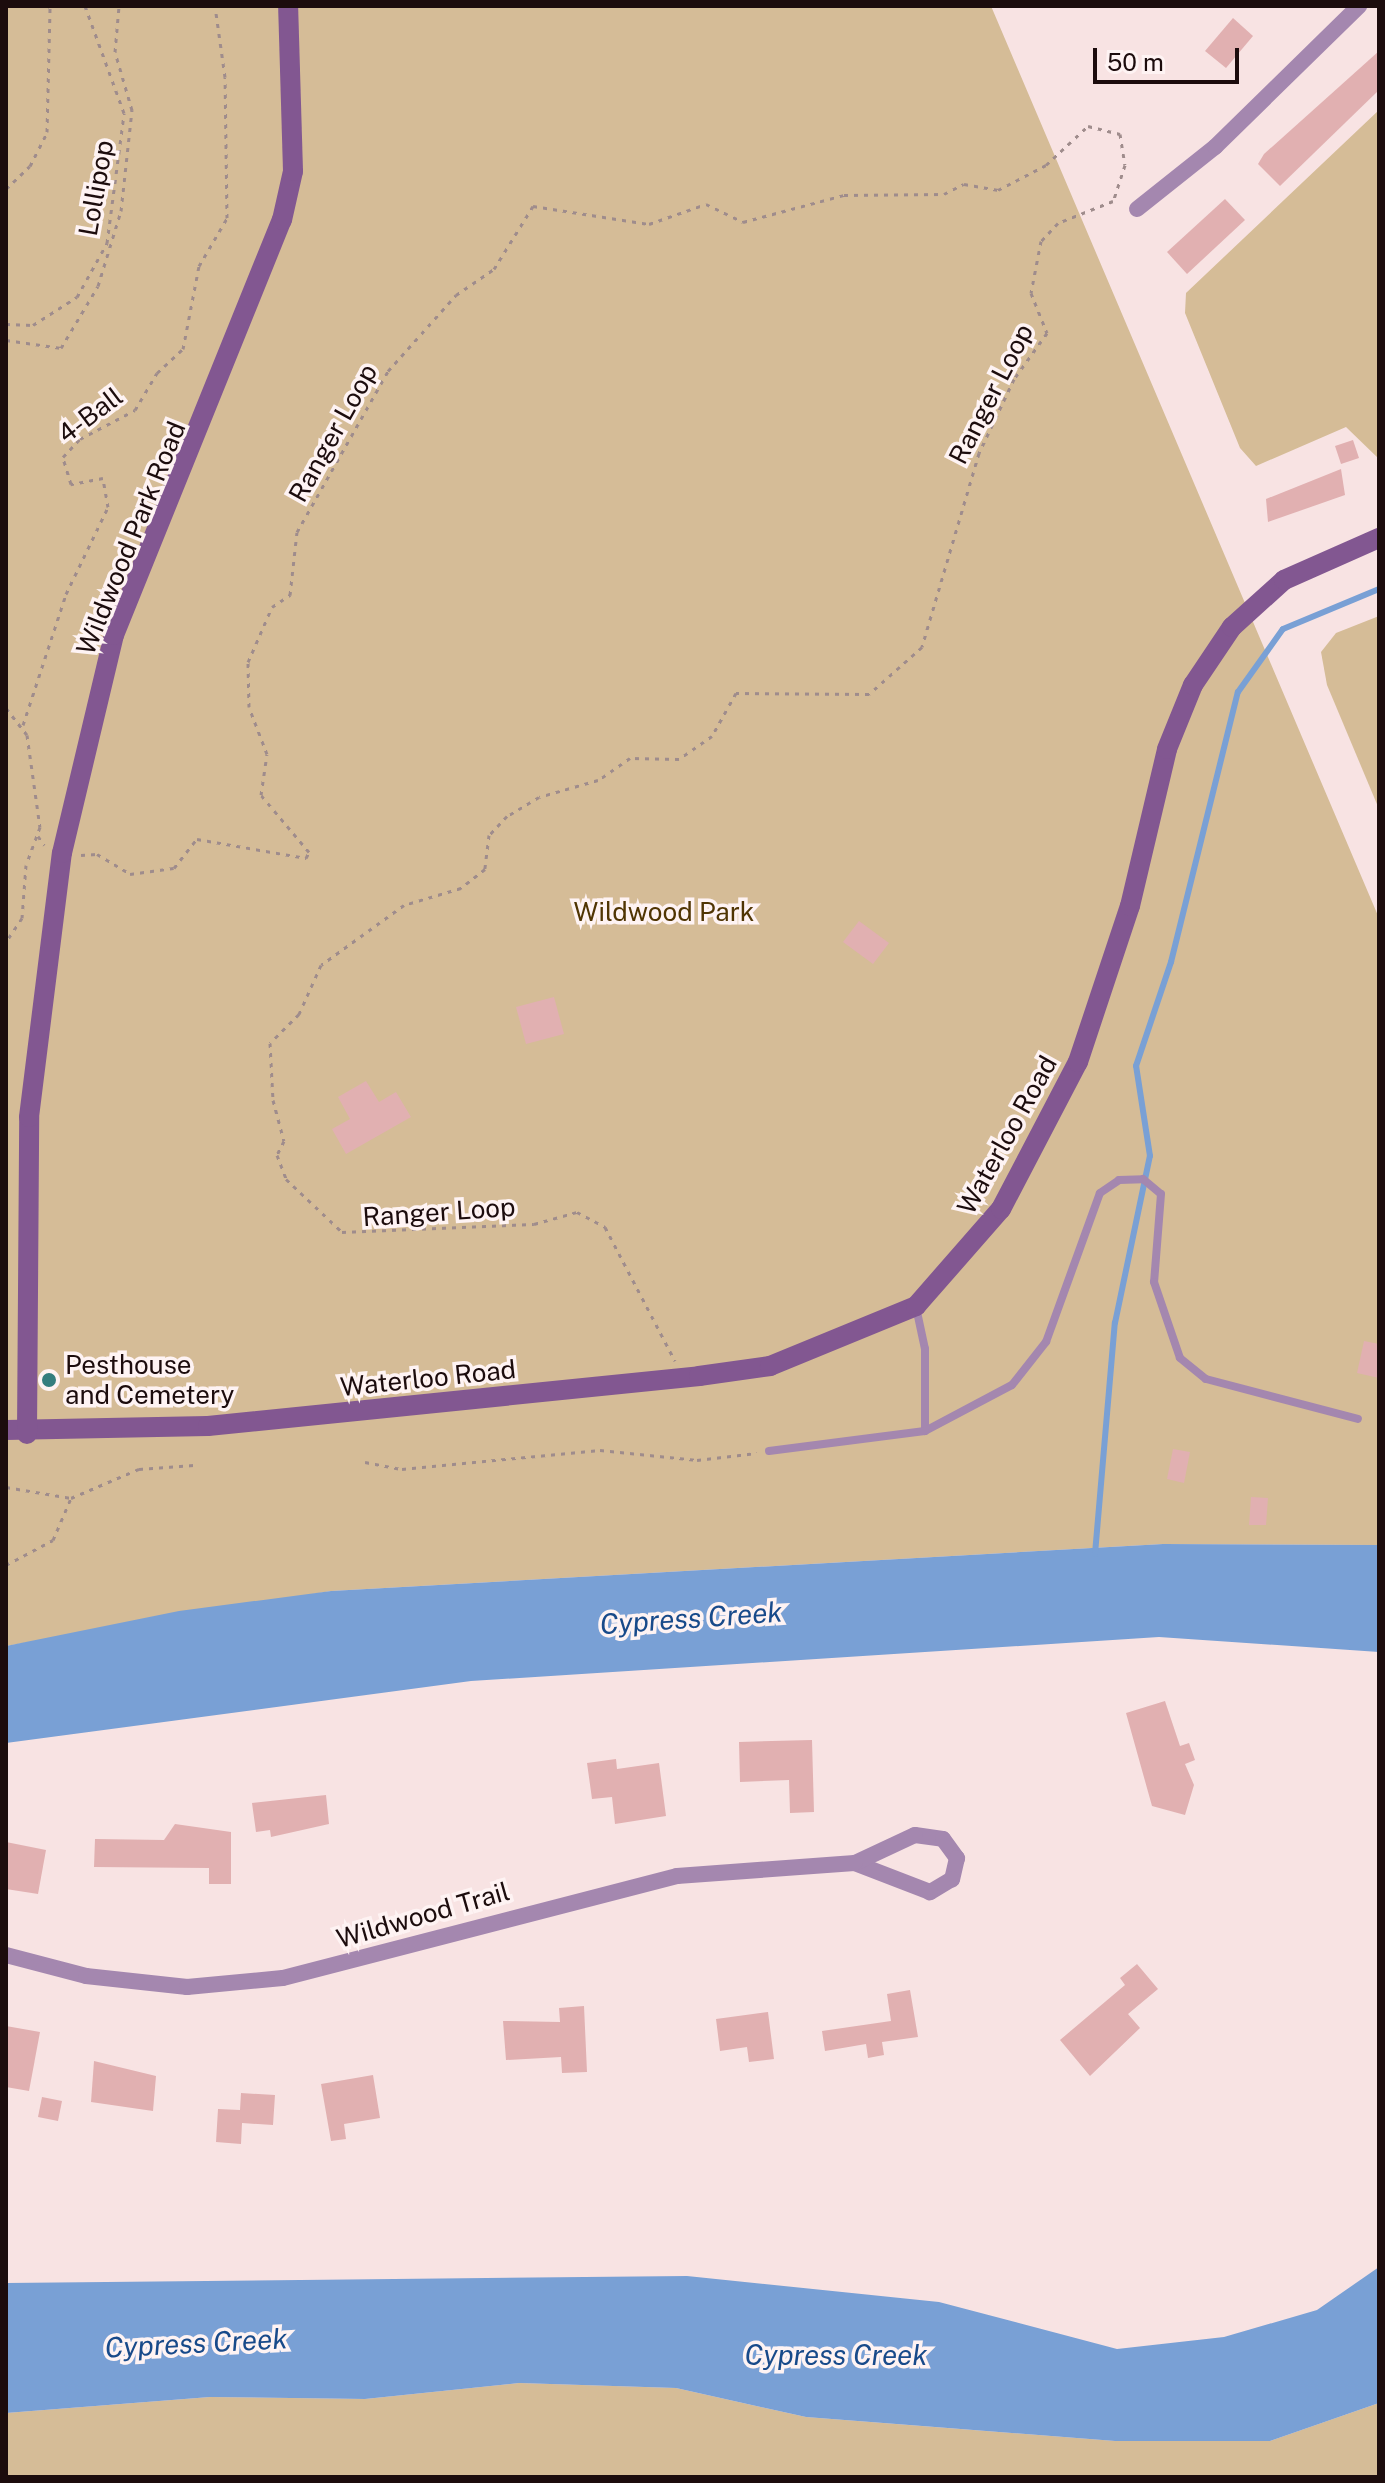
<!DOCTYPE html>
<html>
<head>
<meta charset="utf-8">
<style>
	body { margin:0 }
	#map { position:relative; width:1385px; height:2483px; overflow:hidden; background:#f8e3e3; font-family:"Public Sans",sans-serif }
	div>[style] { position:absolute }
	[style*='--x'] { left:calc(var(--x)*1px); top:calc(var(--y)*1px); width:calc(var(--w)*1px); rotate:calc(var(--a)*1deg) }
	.green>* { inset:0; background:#d5bc97 }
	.water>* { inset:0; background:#79a0d5 }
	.stream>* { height:6px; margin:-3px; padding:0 3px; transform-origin:3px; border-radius:3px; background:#79a0d5 }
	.building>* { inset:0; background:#e1b0b1 }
	.path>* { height:3px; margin-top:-1.5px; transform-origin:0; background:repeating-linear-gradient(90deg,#9f8c8c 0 4px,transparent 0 10px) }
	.lane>* { height:8px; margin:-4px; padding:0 4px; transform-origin:4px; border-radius:4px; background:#a487af }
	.street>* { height:16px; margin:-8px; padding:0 8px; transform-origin:8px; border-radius:8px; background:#a487af }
	.secondary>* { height:20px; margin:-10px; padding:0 10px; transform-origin:10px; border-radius:10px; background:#825791 }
	.dots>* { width:22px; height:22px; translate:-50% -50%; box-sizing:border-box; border:4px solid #fef3f3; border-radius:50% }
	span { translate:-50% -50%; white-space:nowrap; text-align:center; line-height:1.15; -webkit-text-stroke:7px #fef3f3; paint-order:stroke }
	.street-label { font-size:26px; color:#1c0c0d }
	.park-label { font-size:26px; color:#503503 }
	.poi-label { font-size:26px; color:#1c0c0d }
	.left { translate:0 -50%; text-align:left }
	.water-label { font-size:28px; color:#184a8a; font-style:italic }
	.frame { position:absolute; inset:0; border:8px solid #1c0c0d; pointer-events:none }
	.scale { position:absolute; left:1093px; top:48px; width:146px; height:36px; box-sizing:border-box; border:4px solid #1c0c0d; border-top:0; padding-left:10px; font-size:24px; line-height:28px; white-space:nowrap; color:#1c0c0d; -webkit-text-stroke:6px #fef3f3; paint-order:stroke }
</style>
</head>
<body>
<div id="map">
	<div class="green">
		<div style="clip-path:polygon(6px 6px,991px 6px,1379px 918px,1379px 1545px,1163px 1544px,331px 1591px,6px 1646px)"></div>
		<div style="clip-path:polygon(1379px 110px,1379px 459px,1346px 427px,1256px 466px,1240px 448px,1185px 313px,1186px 293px)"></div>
		<div style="clip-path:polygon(1379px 616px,1379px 809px,1327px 685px,1321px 652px,1336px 633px)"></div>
		<div style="clip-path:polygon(519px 2383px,676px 2388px,806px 2417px,1115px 2441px,1270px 2441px,1379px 2403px,1379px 2477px,6px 2477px,6px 2413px,210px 2397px,365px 2399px)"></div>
	</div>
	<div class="water">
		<div style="clip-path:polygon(1163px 1544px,1379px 1545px,1379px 1652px,1159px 1637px,471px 1681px,6px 1743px,6px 1646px,179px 1611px,331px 1591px)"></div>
		<div style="clip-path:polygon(1379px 2267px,1379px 2403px,1270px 2441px,1115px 2441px,935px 2427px,806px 2417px,676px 2388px,519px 2383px,365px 2399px,210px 2397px,6px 2413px,6px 2283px,687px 2276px,939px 2302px,1117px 2349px,1224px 2337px,1317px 2310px)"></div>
	</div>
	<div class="stream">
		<div style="--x:1095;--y:1554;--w:232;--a:-85.1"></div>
		<div style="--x:1115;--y:1323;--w:171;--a:-78.2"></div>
		<div style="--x:1150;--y:1156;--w:91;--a:-98.8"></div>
		<div style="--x:1136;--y:1066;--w:110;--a:-71.4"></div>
		<div style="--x:1171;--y:962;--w:278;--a:-76.1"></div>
		<div style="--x:1238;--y:692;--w:77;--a:-54.5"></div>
		<div style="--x:1283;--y:629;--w:104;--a:-22.6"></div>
	</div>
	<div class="building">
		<div style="clip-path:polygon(1233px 18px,1253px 36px,1226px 68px,1205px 51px)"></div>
		<div style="clip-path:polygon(1379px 51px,1379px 90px,1280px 186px,1258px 164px,1264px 154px)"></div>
		<div style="clip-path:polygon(1225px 199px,1245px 220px,1187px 274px,1167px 252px)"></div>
		<div style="clip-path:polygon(1353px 440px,1359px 458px,1341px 464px,1335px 446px)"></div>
		<div style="clip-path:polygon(1341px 469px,1345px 495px,1268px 522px,1266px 499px)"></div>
		<div style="clip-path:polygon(859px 921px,889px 943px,873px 964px,843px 942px)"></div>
		<div style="clip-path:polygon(554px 997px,564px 1034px,526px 1044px,516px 1007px)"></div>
		<div style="clip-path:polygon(366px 1081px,379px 1102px,396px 1092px,411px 1117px,346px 1154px,332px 1129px,350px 1119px,338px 1097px)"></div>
		<div style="clip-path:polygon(1364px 1341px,1379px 1344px,1379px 1378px,1357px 1373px)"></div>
		<div style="clip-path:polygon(1173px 1449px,1190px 1452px,1184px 1483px,1167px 1479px)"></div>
		<div style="clip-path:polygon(1251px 1497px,1268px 1498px,1266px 1525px,1249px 1525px)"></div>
		<div style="clip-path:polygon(1165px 1701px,1180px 1746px,1189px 1743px,1195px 1760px,1185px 1764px,1194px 1785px,1185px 1815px,1152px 1806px,1126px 1713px)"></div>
		<div style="clip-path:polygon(812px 1740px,814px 1812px,790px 1813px,789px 1780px,740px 1782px,739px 1742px)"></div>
		<div style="clip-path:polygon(616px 1759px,617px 1769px,659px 1763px,666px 1816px,615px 1824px,612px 1797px,592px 1799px,587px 1763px)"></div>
		<div style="clip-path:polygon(326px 1795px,329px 1824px,271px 1837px,270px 1830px,256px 1832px,252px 1803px)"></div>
		<div style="clip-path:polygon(175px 1824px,231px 1832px,231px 1884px,209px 1884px,209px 1868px,94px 1867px,95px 1839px,164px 1840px)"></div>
		<div style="clip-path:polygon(6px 1842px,46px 1850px,38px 1894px,6px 1889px)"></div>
		<div style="clip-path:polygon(1137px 1964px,1158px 1989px,1128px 2014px,1140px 2028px,1090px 2076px,1060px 2040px,1125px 1985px,1120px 1978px)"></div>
		<div style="clip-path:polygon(910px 1990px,918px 2037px,882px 2042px,884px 2055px,868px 2058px,866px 2044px,825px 2051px,822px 2031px,891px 2021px,887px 1994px)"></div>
		<div style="clip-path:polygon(584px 2006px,587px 2072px,562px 2073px,561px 2057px,506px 2060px,503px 2021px,560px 2022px,559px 2008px)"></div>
		<div style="clip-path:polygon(768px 2012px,774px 2059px,749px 2062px,747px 2047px,720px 2051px,716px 2019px)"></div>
		<div style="clip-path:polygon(6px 2026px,40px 2032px,29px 2091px,6px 2087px)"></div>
		<div style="clip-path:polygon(94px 2061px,156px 2076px,153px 2111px,91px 2102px)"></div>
		<div style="clip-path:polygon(373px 2075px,380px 2118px,344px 2124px,346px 2139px,331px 2141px,321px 2084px)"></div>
		<div style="clip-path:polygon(241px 2093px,275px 2095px,273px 2125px,242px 2123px,241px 2144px,216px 2142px,218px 2109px,240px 2110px)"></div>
		<div style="clip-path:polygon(42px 2097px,62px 2101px,58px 2121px,38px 2117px)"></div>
	</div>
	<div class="path">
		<div style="--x:6;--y:48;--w:4;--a:90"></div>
		<div style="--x:6;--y:189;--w:33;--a:-44"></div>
		<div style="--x:30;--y:166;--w:38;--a:-63"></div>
		<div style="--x:47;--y:132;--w:126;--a:-88.6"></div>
		<div style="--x:6;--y:324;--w:27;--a:2"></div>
		<div style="--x:33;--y:325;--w:52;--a:-32.5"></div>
		<div style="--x:77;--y:297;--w:62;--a:-60.9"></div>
		<div style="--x:107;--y:243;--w:131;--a:-82.5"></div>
		<div style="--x:124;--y:113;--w:114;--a:-110"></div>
		<div style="--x:6;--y:340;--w:56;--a:8.3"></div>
		<div style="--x:61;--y:348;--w:72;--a:-59.2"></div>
		<div style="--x:98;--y:286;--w:78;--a:-73"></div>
		<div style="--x:121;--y:211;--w:102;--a:-83.8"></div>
		<div style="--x:132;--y:110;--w:60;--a:-106.3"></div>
		<div style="--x:115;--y:52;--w:46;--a:-85"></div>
		<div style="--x:6;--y:708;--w:34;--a:52"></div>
		<div style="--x:27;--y:735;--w:93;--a:82"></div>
		<div style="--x:40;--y:827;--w:40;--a:110.2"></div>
		<div style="--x:26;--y:865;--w:53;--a:94.3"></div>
		<div style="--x:22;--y:918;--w:29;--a:124"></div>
		<div style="--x:23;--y:725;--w:138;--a:-71.8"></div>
		<div style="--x:66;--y:594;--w:97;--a:-64.2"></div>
		<div style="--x:108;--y:507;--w:29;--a:-100"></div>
		<div style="--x:103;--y:478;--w:33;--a:169"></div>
		<div style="--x:71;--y:484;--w:28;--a:-107"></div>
		<div style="--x:63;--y:457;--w:25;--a:-47"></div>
		<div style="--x:80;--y:439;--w:62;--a:-27.8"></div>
		<div style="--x:135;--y:410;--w:43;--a:-59.3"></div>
		<div style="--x:157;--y:373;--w:35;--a:-43"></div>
		<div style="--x:183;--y:349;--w:85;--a:-79.1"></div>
		<div style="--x:199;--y:266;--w:56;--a:-59.7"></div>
		<div style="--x:227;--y:218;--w:141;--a:-90.8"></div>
		<div style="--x:225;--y:77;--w:72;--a:-98"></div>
		<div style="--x:38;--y:836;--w:11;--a:56"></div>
		<div style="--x:81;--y:855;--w:16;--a:-4"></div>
		<div style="--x:97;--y:854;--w:39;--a:31"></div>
		<div style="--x:130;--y:874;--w:44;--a:-7.8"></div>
		<div style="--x:174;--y:868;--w:37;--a:-52"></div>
		<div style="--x:197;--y:839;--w:111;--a:9.9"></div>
		<div style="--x:306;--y:858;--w:7;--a:-63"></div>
		<div style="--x:309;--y:852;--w:75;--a:-130.1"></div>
		<div style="--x:261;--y:795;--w:41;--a:-81.7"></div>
		<div style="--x:267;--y:754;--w:50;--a:-111"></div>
		<div style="--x:249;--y:707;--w:45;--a:-91.3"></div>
		<div style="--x:248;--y:662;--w:60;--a:-66.4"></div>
		<div style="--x:272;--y:607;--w:22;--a:-34"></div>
		<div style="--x:290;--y:595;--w:63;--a:-83.7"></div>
		<div style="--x:297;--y:532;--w:185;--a:-60.5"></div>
		<div style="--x:388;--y:371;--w:102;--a:-48.2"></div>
		<div style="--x:456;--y:295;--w:46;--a:-34.4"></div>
		<div style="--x:494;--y:269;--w:74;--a:-58.2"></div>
		<div style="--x:533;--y:206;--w:117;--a:8.8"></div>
		<div style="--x:649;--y:224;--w:60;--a:-19.3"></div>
		<div style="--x:706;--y:204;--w:41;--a:25.9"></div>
		<div style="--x:743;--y:222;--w:105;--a:-15"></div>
		<div style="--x:844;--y:195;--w:100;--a:-0.6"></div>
		<div style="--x:944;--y:194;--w:22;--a:-27"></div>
		<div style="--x:964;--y:184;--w:35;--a:10"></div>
		<div style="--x:998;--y:190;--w:54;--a:-27.5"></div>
		<div style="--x:1046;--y:165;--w:57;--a:-42.9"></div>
		<div style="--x:1088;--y:126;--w:33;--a:14"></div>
		<div style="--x:1120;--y:134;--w:31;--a:81"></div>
		<div style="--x:1125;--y:165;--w:38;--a:108"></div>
		<div style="--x:1113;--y:201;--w:59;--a:158.2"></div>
		<div style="--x:1058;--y:223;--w:25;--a:133"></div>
		<div style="--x:1041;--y:241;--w:53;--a:100.9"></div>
		<div style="--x:1031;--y:293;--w:43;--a:68.2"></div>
		<div style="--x:1047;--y:333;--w:57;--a:125.7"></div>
		<div style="--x:1014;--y:379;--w:82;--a:115.3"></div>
		<div style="--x:979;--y:453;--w:202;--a:106.4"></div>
		<div style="--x:922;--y:647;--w:71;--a:138.4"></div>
		<div style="--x:869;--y:694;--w:133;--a:-179.6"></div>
		<div style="--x:736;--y:693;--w:49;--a:119.2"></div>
		<div style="--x:712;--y:736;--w:40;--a:145.1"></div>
		<div style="--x:679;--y:759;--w:49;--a:-178.8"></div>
		<div style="--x:630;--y:758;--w:39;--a:145"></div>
		<div style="--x:598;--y:780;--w:61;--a:163.9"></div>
		<div style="--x:539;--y:797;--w:37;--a:149"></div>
		<div style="--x:507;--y:816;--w:26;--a:133"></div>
		<div style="--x:489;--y:835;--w:34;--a:97"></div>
		<div style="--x:485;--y:869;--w:31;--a:142"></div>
		<div style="--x:461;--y:888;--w:59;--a:163.4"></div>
		<div style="--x:404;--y:905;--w:102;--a:144.1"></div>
		<div style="--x:321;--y:965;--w:54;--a:114.2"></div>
		<div style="--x:299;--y:1014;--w:41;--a:135"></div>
		<div style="--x:270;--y:1043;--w:57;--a:87"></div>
		<div style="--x:273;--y:1100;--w:42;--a:75"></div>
		<div style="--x:284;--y:1141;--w:16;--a:117"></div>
		<div style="--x:277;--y:1155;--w:26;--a:69"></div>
		<div style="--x:286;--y:1179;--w:77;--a:43.4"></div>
		<div style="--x:342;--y:1232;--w:192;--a:-2.4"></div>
		<div style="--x:534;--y:1224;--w:45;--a:-15.6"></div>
		<div style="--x:577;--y:1212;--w:32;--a:28"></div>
		<div style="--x:605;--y:1227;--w:151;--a:62.4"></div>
		<div style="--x:365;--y:1462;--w:38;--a:11"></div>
		<div style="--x:402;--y:1469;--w:199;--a:-5.5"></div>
		<div style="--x:600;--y:1450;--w:98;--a:5.9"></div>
		<div style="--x:697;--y:1460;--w:60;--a:-6.7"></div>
		<div style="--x:6;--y:1487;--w:66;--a:9.6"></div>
		<div style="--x:71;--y:1498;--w:74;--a:-23.1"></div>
		<div style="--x:139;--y:1469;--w:55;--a:-4.2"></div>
		<div style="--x:6;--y:1565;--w:53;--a:-28"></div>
		<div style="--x:53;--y:1540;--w:46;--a:-66.8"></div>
	</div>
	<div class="lane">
		<div style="--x:916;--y:1307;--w:43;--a:77.9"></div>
		<div style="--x:925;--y:1349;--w:82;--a:90"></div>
		<div style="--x:925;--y:1431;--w:98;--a:-27.9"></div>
		<div style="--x:1012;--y:1385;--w:55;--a:-51.7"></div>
		<div style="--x:1046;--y:1342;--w:158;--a:-70.1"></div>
		<div style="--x:1100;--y:1193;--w:23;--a:-34"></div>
		<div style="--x:1119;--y:1180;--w:24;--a:-2"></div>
		<div style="--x:1143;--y:1179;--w:23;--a:40"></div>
		<div style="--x:1161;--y:1194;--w:88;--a:94.5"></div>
		<div style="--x:1154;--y:1282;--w:80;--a:71.1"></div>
		<div style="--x:1180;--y:1358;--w:33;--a:39"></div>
		<div style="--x:1206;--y:1379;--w:157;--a:14.7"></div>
		<div style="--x:769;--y:1451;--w:157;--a:-7.3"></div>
	</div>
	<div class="street">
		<div style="--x:1137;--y:209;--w:100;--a:-38.5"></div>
		<div style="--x:1215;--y:147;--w:202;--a:-44.4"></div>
		<div style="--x:915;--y:1835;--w:28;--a:8"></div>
		<div style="--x:943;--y:1839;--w:24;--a:54"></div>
		<div style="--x:957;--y:1858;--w:22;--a:103"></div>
		<div style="--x:952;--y:1879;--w:26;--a:149"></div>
		<div style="--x:930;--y:1892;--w:80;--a:-158.9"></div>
		<div style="--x:855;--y:1863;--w:66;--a:-25"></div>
		<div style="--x:6;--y:1955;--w:83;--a:14.7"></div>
		<div style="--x:86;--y:1976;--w:102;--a:6.2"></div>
		<div style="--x:187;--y:1987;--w:96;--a:-5.4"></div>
		<div style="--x:283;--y:1978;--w:407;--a:-14.5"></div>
		<div style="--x:677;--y:1876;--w:178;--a:-4.2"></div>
	</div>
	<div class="secondary">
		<div style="--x:6;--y:1430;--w:202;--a:-1.1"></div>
		<div style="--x:208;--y:1426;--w:494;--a:-5.8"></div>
		<div style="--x:699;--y:1376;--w:72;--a:-8"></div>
		<div style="--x:770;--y:1366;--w:158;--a:-22.3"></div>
		<div style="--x:916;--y:1306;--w:129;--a:-48.8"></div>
		<div style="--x:1001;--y:1209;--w:166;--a:-62.4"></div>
		<div style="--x:1078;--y:1062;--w:164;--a:-71.6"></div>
		<div style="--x:1130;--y:906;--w:161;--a:-76.7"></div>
		<div style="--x:1167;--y:749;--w:69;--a:-67.9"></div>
		<div style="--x:1193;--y:685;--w:70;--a:-56.1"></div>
		<div style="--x:1232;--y:627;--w:70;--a:-42.1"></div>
		<div style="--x:1284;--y:580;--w:104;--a:-23.9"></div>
		<div style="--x:27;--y:1434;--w:317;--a:-89.6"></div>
		<div style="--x:29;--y:1117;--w:266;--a:-82.9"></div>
		<div style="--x:62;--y:853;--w:224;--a:-76.6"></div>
		<div style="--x:114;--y:635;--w:448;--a:-68"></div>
		<div style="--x:282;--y:220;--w:50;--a:-77.3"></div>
		<div style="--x:293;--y:171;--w:165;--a:-91.7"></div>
	</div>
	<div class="dots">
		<div style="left:49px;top:1380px;background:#347d7e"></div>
	</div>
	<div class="street-label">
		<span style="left:96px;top:188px;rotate:-80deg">Lollipop</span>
		<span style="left:991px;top:394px;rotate:-63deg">Ranger Loop</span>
		<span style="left:90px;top:415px;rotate:-37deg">4-Ball</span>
		<span style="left:333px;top:433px;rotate:-61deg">Ranger Loop</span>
		<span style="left:131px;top:538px;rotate:-68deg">Wildwood Park Road</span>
		<span style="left:1007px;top:1135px;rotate:-61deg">Waterloo Road</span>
		<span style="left:439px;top:1212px;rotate:-4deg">Ranger Loop</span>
		<span style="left:428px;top:1378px;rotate:-6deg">Waterloo Road</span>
		<span style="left:423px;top:1915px;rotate:-16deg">Wildwood Trail</span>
	</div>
	<div class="park-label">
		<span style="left:664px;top:912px">Wildwood Park</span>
	</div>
	<div class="poi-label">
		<span class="left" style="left:65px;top:1380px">Pesthouse<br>and Cemetery</span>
	</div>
	<div class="water-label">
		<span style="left:691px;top:1618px;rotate:-4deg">Cypress Creek</span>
		<span style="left:196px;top:2343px;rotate:-3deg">Cypress Creek</span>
		<span style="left:836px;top:2355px">Cypress Creek</span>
	</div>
	<div class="frame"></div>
	<div class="scale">50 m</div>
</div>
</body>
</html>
